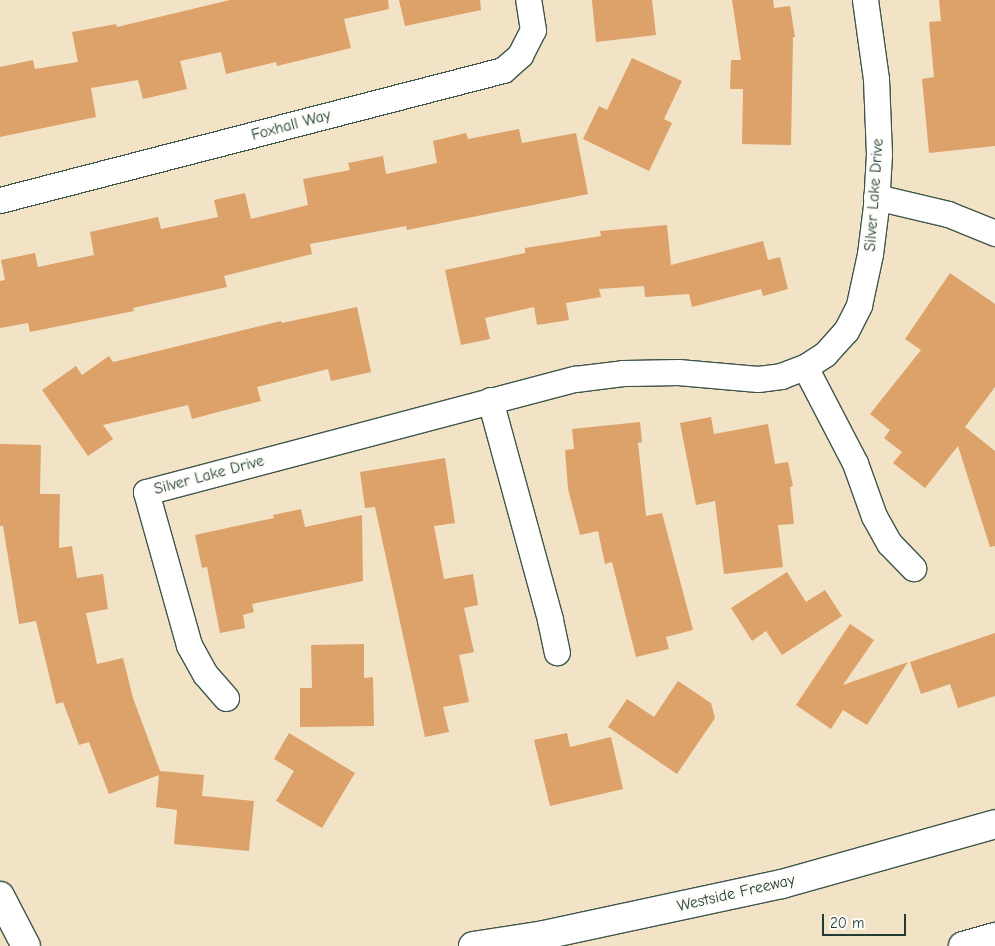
<!DOCTYPE html>
<html>
<head>
<meta charset="utf-8">
<style>
	body { margin:0 }
	#map { position:relative; width:995px; height:946px; overflow:hidden; background:#f2e2c6; font-family:"Comic Neue",sans-serif }
	div>[style] { position:absolute }
	[style*='--x'] { left:calc(var(--x)*1px); top:calc(var(--y)*1px); width:calc(var(--w)*1px); rotate:calc(var(--a)*1deg) }
	.building>* { inset:0; background:#dca26a }
	.roads { filter:drop-shadow(1px 0 #3f564a) drop-shadow(-1px 0 #3f564a) drop-shadow(0 1px #3f564a) drop-shadow(0 -1px #3f564a) }
	.minor>* { height:25px; margin:-12.5px; padding:0 12.5px; transform-origin:12.5px; border-radius:12.5px; background:#fff }
	.tertiary>* { height:28px; margin:-14px; padding:0 14px; transform-origin:14px; border-radius:14px; background:#fff }
	.motorway>* { height:28px; margin:-14px; padding:0 14px; transform-origin:14px; border-radius:14px; background:#fff }
	span { translate:-50% -50%; white-space:nowrap; text-align:center; line-height:1.15; -webkit-text-stroke:5px #fdfcf7; paint-order:stroke }
	.street-label { font-size:16px; color:#1f3d34 }
	.scale { position:absolute; left:822px; top:914px; width:84px; height:22px; box-sizing:border-box; border:2px solid #1f3d34; border-top:0; padding-left:6px; font-size:15px; line-height:18px; white-space:nowrap; color:#1f3d34; -webkit-text-stroke:4px #fdfcf7; paint-order:stroke }
</style>
</head>
<body>
<div id="map">
	<div class="building">
		<div style="clip-path:polygon(230px 0,388px 0,389px 9px,344px 19px,351px 48px,277px 66px,276px 62px,226px 74px,221px 52px,180px 61px,187px 89px,143px 99px,138px 80px,91px 88px,96px 117px,0 137px,0 67px,33px 60px,35px 69px,78px 62px,72px 32px,116px 24px,117px 27px)"></div>
		<div style="clip-path:polygon(399px 0,480px 0,481px 10px,405px 26px)"></div>
		<div style="clip-path:polygon(592px 0,652px 0,656px 35px,596px 42px)"></div>
		<div style="clip-path:polygon(732px 0,773px 0,774px 8px,790px 6px,795px 37px,793px 37px,791px 145px,742px 144px,743px 89px,730px 89px,731px 60px,741px 60px)"></div>
		<div style="clip-path:polygon(939px 0,995px 0,995px 146px,929px 153px,922px 79px,934px 77px,929px 22px,941px 21px)"></div>
		<div style="clip-path:polygon(632px 58px,682px 81px,664px 119px,672px 123px,649px 171px,583px 139px,599px 106px,607px 110px)"></div>
		<div style="clip-path:polygon(519px 129px,522px 143px,576px 133px,588px 194px,407px 230px,406px 226px,310px 244px,312px 254px,224px 276px,227px 287px,133px 308px,134px 311px,30px 332px,28px 323px,0 328px,0 281px,5px 280px,1px 260px,35px 253px,38px 267px,94px 255px,90px 232px,158px 217px,161px 229px,218px 217px,214px 200px,245px 193px,251px 219px,308px 205px,303px 179px,350px 170px,348px 163px,383px 156px,386px 174px,437px 163px,433px 141px,466px 133px,468px 139px)"></div>
		<div style="clip-path:polygon(667px 225px,671px 265px,763px 241px,768px 260px,780px 257px,788px 289px,763px 296px,761px 289px,692px 307px,689px 294px,645px 297px,644px 286px,599px 289px,601px 297px,566px 303px,569px 320px,537px 325px,534px 307px,485px 318px,490px 339px,461px 345px,445px 270px,525px 253px,525px 248px,601px 236px,600px 231px)"></div>
		<div style="clip-path:polygon(950px 273px,995px 304px,995px 387px,965px 427px,995px 451px,995px 546px,990px 547px,958px 446px,925px 488px,893px 463px,902px 452px,884px 438px,890px 430px,870px 414px,921px 350px,905px 339px)"></div>
		<div style="clip-path:polygon(357px 307px,371px 372px,331px 381px,328px 369px,257px 387px,261px 401px,222px 411px,192px 419px,188px 405px,103px 425px,113px 439px,88px 456px,42px 390px,76px 366px,82px 375px,109px 356px,113px 362px,281px 321px,282px 323px)"></div>
		<div style="clip-path:polygon(711px 417px,714px 434px,768px 424px,775px 464px,788px 462px,793px 486px,790px 487px,794px 524px,778px 525px,783px 567px,724px 574px,715px 501px,696px 505px,680px 423px)"></div>
		<div style="clip-path:polygon(640px 422px,642px 442px,638px 443px,646px 516px,662px 513px,693px 630px,666px 637px,669px 649px,636px 657px,612px 562px,605px 564px,598px 531px,580px 535px,568px 489px,565px 450px,574px 449px,572px 429px)"></div>
		<div style="clip-path:polygon(0 444px,41px 445px,40px 494px,60px 494px,59px 548px,72px 546px,77px 578px,103px 574px,108px 609px,86px 613px,97px 664px,123px 658px,133px 698px,160px 771px,204px 775px,202px 796px,254px 801px,249px 851px,174px 844px,177px 810px,156px 807px,159px 775px,109px 794px,89px 742px,79px 745px,63px 702px,56px 704px,36px 621px,19px 624px,3px 526px,0 526px)"></div>
		<div style="clip-path:polygon(445px 458px,455px 523px,434px 526px,444px 579px,473px 574px,478px 605px,464px 608px,474px 652px,459px 655px,469px 702px,443px 707px,449px 732px,425px 737px,375px 507px,365px 508px,360px 472px)"></div>
		<div style="clip-path:polygon(301px 509px,305px 527px,362px 515px,363px 581px,252px 604px,254px 612px,243px 615px,245px 628px,220px 633px,207px 567px,202px 568px,195px 535px,274px 518px,273px 515px)"></div>
		<div style="clip-path:polygon(787px 572px,806px 602px,825px 590px,842px 616px,782px 655px,766px 631px,752px 641px,731px 608px)"></div>
		<div style="clip-path:polygon(850px 624px,874px 640px,843px 685px,908px 662px,867px 725px,843px 710px,831px 729px,796px 705px)"></div>
		<div style="clip-path:polygon(995px 633px,995px 696px,958px 708px,950px 684px,921px 694px,910px 662px)"></div>
		<div style="clip-path:polygon(364px 644px,364px 678px,373px 677px,374px 726px,300px 727px,300px 688px,312px 688px,311px 645px)"></div>
		<div style="clip-path:polygon(678px 681px,711px 703px,715px 718px,677px 774px,608px 727px,627px 699px,654px 717px)"></div>
		<div style="clip-path:polygon(289px 733px,355px 773px,322px 828px,276px 801px,294px 771px,274px 759px)"></div>
		<div style="clip-path:polygon(567px 733px,570px 747px,611px 737px,623px 789px,550px 806px,534px 740px)"></div>
	</div>
	<div class="roads">
		<div class="minor">
			<div style="--x:876;--y:197;--w:74;--a:13.3"></div>
			<div style="--x:948;--y:214;--w:51;--a:22"></div>
			<div style="--x:0;--y:200;--w:520;--a:-14.49"></div>
			<div style="--x:503;--y:70;--w:23;--a:-41"></div>
			<div style="--x:520;--y:55;--w:28;--a:-63"></div>
			<div style="--x:533;--y:30;--w:30;--a:-99"></div>
			<div style="--x:805;--y:367;--w:108;--a:62.5"></div>
			<div style="--x:855;--y:463;--w:56;--a:70.3"></div>
			<div style="--x:874;--y:516;--w:31;--a:61"></div>
			<div style="--x:889;--y:543;--w:35;--a:46"></div>
			<div style="--x:490;--y:400;--w:228;--a:74.7"></div>
			<div style="--x:550;--y:620;--w:33;--a:78"></div>
			<div style="--x:226;--y:698;--w:32;--a:-131"></div>
			<div style="--x:205;--y:674;--w:33;--a:-119"></div>
			<div style="--x:189;--y:645;--w:159;--a:-105.7"></div>
			<div style="--x:146;--y:492;--w:444;--a:-14.8"></div>
			<div style="--x:575;--y:379;--w:48;--a:-7.1"></div>
			<div style="--x:623;--y:373;--w:55;--a:-1"></div>
			<div style="--x:678;--y:372;--w:80;--a:5"></div>
			<div style="--x:758;--y:379;--w:23;--a:-7"></div>
			<div style="--x:781;--y:376;--w:26;--a:-21"></div>
			<div style="--x:805;--y:367;--w:24;--a:-33"></div>
			<div style="--x:825;--y:354;--w:31;--a:-48"></div>
			<div style="--x:846;--y:331;--w:29;--a:-63"></div>
			<div style="--x:859;--y:305;--w:52;--a:-77.8"></div>
			<div style="--x:870;--y:254;--w:48;--a:-82.9"></div>
			<div style="--x:876;--y:206;--w:52;--a:-86.7"></div>
			<div style="--x:879;--y:154;--w:75;--a:-92.3"></div>
			<div style="--x:876;--y:79;--w:80;--a:-97.9"></div>
		</div>
		<div class="tertiary">
			<div style="--x:0;--y:896;--w:56;--a:62.5"></div>
		</div>
		<div class="motorway">
			<div style="--x:473;--y:946;--w:72;--a:-8.8"></div>
			<div style="--x:544;--y:935;--w:243;--a:-12.1"></div>
			<div style="--x:782;--y:884;--w:221;--a:-15.7"></div>
			<div style="--x:963;--y:946;--w:33;--a:-16"></div>
		</div>
	</div>
	<div class="street-label">
		<span style="left:291px;top:125px;rotate:-15deg">Foxhall Way</span>
		<span style="left:874px;top:195px;rotate:-86deg">Silver Lake Drive</span>
		<span style="left:209px;top:475px;rotate:-15deg">Silver Lake Drive</span>
		<span style="left:736px;top:893px;rotate:-13deg">Westside Freeway</span>
	</div>
	<div class="scale">20 m</div>
</div>
</body>
</html>
